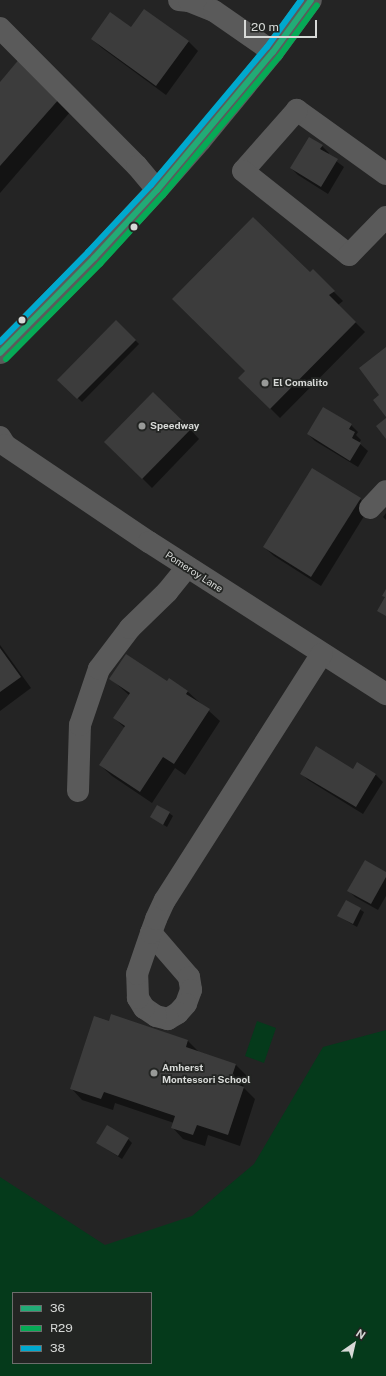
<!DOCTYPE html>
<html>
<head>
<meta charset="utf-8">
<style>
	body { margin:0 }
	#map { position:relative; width:386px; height:1376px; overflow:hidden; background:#242424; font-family:"Public Sans",sans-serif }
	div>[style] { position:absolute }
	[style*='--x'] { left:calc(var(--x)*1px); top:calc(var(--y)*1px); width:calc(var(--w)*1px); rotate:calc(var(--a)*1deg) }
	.green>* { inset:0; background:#053a1b }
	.shadow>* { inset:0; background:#0007 }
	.building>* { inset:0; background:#3c3c3c }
	.minor>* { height:22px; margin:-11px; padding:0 11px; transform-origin:11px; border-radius:11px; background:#5a5a5a }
	.major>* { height:22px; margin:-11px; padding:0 11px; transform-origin:11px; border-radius:11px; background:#5b5b5b }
	.bus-1>* { height:6px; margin:-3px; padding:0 3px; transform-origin:3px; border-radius:3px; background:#22ab76 }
	.bus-2>* { height:6px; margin:-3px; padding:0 3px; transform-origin:3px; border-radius:3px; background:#06aa56 }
	.bus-3>* { height:6px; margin:-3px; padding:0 3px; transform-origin:3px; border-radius:3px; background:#00a9ce }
	.dots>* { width:11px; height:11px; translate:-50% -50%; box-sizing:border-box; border:2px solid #232523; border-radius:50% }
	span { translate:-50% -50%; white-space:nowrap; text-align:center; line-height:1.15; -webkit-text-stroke:3.5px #232523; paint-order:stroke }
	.poi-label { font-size:10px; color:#d7d9d7; font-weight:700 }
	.left { translate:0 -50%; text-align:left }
	.street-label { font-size:10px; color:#d7d9d7 }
	.legend { position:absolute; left:12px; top:1292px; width:140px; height:72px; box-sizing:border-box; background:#232523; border:1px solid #6b6d6b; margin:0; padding:5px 7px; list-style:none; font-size:12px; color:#d7d9d7 }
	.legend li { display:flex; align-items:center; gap:8px; height:20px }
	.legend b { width:20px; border:1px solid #6b6d6b }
	.north { position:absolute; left:334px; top:1324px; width:40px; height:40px; -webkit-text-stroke:3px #232523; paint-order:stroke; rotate:34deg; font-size:11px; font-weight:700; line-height:16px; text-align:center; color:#d7d9d7 }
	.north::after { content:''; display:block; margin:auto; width:14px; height:18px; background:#d7d9d7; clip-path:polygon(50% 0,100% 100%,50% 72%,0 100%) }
	.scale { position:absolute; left:244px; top:20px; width:73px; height:18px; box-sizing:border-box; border:2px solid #d7d9d7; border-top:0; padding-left:5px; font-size:12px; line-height:14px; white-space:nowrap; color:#d7d9d7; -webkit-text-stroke:3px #232523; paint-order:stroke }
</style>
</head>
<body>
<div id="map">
	<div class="green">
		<div style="clip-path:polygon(257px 1021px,276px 1028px,264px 1063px,245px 1056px)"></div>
		<div style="clip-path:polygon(evenodd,386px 1030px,386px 1376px,0 1376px,0 1177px,105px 1245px,192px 1216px,254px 1164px,323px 1047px,386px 1030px,13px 1293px,151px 1293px,151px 1363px,13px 1363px,13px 1293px)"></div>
	</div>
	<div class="shadow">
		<div style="clip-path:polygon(131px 28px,188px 41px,198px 51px,166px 95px,102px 48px,92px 39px)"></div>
		<div style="clip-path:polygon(0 83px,59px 98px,71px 111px,0 193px)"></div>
		<div style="clip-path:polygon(322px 146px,329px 153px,328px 155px,344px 167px,328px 194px,298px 175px,291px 168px)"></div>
		<div style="clip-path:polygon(313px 271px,343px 301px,338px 305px,365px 332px,280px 418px,240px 378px,247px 371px)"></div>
		<div style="clip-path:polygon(116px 321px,139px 344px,82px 402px,59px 380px)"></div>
		<div style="clip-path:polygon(351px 425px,358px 432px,356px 435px,361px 440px,359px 443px,368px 451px,358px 467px,315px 441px,308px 434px)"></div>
		<div style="clip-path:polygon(190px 429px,199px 439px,152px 488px,106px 442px)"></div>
		<div style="clip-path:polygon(360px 499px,369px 508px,321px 586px,274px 556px,264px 547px)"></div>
		<div style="clip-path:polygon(386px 513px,386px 520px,383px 517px)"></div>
		<div style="clip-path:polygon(0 645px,31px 688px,0 711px)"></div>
		<div style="clip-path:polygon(111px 679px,167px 683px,187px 691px,220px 721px,185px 775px,175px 768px,152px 803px,112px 776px,100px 765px,125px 728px,114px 718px,129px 695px)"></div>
		<div style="clip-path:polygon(358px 764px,376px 775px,383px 782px,363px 814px,308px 780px,301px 773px,354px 770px)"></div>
		<div style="clip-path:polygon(169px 813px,173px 816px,167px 827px,151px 817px)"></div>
		<div style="clip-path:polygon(386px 873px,386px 896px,378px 910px,355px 897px,349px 891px)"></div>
		<div style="clip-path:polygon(346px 901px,364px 912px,357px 927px,338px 916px)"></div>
		<div style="clip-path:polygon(110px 1022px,188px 1041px,199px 1052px,236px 1065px,247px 1076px,243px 1087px,255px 1099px,240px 1146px,208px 1135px,205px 1146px,183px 1139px,172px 1127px,174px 1123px,115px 1103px,113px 1110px,82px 1100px,71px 1088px)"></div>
		<div style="clip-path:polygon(128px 1139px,132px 1143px,122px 1159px,97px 1143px)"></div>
	</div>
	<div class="building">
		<div style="clip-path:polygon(144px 9px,189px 41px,156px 86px,91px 39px,110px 12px,131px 27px)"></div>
		<div style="clip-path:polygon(21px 57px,60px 98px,0 166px,0 82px)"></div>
		<div style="clip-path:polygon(309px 137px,323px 145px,320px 149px,338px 159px,321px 187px,290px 168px)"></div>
		<div style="clip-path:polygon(253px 217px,310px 272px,313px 269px,335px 291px,329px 295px,356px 322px,270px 409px,238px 378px,245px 371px,172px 299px)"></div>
		<div style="clip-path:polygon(116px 320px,136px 340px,77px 399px,57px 380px)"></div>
		<div style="clip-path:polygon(386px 347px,386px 417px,373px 400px,379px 395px,359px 368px)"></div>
		<div style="clip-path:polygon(153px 392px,191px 429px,142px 479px,104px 442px)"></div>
		<div style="clip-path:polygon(323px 407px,352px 424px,349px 429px,355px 432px,352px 438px,361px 443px,350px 461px,307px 434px)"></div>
		<div style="clip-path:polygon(386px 418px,386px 439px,376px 426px)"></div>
		<div style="clip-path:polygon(312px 468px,361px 498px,311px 577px,263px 547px)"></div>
		<div style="clip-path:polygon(386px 589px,386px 616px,377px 611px,385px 597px,382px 596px)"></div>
		<div style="clip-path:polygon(0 648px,21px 677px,0 692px)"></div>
		<div style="clip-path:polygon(126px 654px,167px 681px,169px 678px,188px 691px,186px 694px,210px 709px,174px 764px,163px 757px,140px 792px,99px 765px,125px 726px,113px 718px,130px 693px,109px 679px)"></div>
		<div style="clip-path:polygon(316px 746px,353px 769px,357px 762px,376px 774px,356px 807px,300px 774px)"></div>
		<div style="clip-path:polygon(157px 805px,170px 812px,163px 825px,150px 817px)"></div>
		<div style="clip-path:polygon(365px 860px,386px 872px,386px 877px,371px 904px,347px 891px)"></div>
		<div style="clip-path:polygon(346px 900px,361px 908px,353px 924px,337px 916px)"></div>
		<div style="clip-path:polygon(111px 1014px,188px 1040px,186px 1047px,236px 1064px,230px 1082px,244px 1087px,228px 1135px,197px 1125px,193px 1135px,171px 1128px,175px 1116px,104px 1092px,101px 1099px,70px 1089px,94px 1016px,109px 1021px)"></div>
		<div style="clip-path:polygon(107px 1125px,129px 1138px,118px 1156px,96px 1143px)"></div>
	</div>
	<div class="minor">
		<div style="--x:179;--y:0;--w:10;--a:6"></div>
		<div style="--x:189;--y:1;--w:27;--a:22"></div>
		<div style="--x:214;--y:11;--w:72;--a:34.8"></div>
		<div style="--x:0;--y:28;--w:194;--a:45.2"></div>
		<div style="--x:137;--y:166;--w:31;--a:50"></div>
		<div style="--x:386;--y:174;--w:110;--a:-144.3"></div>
		<div style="--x:297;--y:110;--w:81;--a:131.5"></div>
		<div style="--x:243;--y:171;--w:135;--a:38.4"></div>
		<div style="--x:349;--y:255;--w:53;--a:-45.8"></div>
		<div style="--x:0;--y:437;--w:9;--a:58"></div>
		<div style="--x:5;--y:445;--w:174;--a:34"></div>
		<div style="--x:149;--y:542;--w:282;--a:32.7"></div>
		<div style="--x:370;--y:508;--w:23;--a:-47"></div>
		<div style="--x:78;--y:791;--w:66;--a:-88.3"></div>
		<div style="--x:80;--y:725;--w:59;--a:-71.3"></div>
		<div style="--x:99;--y:669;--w:51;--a:-52.9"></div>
		<div style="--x:130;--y:628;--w:52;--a:-44.2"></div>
		<div style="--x:167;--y:592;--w:32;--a:-51"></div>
		<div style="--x:151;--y:933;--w:58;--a:49.2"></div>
		<div style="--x:189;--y:977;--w:13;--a:81"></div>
		<div style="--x:191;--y:990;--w:15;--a:110"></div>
		<div style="--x:186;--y:1004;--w:12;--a:132"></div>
		<div style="--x:178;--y:1013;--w:12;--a:149"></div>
		<div style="--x:168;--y:1019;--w:12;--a:-166"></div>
		<div style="--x:156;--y:1016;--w:14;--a:-146"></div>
		<div style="--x:144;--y:1008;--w:12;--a:-121"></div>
		<div style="--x:138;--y:998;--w:24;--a:-92"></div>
		<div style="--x:137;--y:974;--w:43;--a:-71.1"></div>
		<div style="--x:151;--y:933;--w:15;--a:-70"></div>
		<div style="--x:156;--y:919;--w:21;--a:-65"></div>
		<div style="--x:165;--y:900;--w:292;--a:-57.5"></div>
	</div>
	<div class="major">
		<div style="--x:0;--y:353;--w:134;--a:-45.3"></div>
		<div style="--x:94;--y:258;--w:93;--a:-47.2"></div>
		<div style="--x:157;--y:190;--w:65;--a:-48.7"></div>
		<div style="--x:200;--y:141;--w:115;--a:-50.6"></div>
		<div style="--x:273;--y:52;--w:64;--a:-53.8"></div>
	</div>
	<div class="bus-1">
		<div style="--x:0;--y:353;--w:134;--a:-45.3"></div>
		<div style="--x:94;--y:258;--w:93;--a:-47.2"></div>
		<div style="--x:157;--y:190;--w:180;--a:-50"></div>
		<div style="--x:273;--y:52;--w:64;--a:-53.8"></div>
	</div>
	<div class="bus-2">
		<div style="--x:6;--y:359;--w:134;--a:-45.3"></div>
		<div style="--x:100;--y:264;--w:93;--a:-47.6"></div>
		<div style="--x:163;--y:195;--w:180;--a:-50"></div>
		<div style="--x:279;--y:57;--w:64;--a:-53.8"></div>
	</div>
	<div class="bus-3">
		<div style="--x:0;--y:342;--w:126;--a:-45.6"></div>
		<div style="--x:88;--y:252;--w:92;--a:-46.8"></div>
		<div style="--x:151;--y:185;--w:180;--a:-50"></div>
		<div style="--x:267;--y:47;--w:58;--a:-54.1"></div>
	</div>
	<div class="dots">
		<div style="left:134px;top:227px;background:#d7d9d7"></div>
		<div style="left:22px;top:320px;background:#d7d9d7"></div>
		<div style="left:265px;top:383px;background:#989a98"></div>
		<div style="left:142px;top:426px;background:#989a98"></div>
		<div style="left:154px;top:1073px;background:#989a98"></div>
	</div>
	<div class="poi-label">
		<span class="left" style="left:273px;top:383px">El Comalito</span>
		<span class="left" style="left:150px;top:426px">Speedway</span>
		<span class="left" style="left:162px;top:1073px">Amherst<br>Montessori School</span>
	</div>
	<div class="street-label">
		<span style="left:194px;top:572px;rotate:33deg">Pomeroy Lane</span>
	</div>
	<ul class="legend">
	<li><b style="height:5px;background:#22ab76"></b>36</li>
	<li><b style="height:5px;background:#06aa56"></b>R29</li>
	<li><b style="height:5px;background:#00a9ce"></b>38</li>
	</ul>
	<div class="north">N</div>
	<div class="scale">20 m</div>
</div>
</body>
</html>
